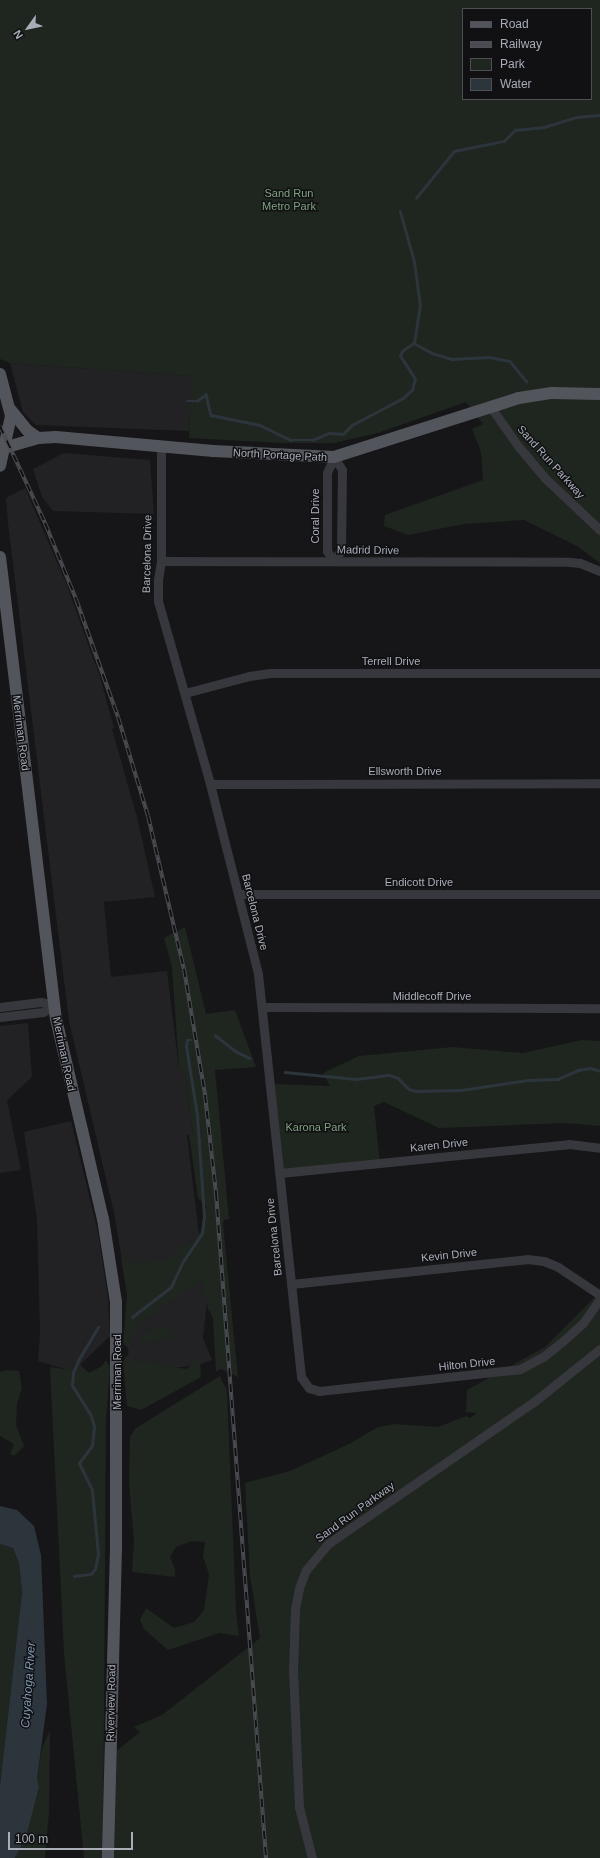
<!DOCTYPE html>
<html>
<head>
<meta charset="utf-8">
<style>
	body { margin:0 }
	#map { position:relative; width:600px; height:1858px; overflow:hidden; background:#161618; font-family:Arial,sans-serif }
	div>[style] { position:absolute }
	[style*='--x'] { left:calc(var(--x)*1px); top:calc(var(--y)*1px); width:calc(var(--w)*1px); rotate:calc(var(--a)*1deg) }
	.built>* { inset:0; background:#222225 }
	.green>* { inset:0; background:#1e261f }
	.water>* { inset:0; background:#2c353c }
	.stream>* { height:2.5px; margin:-1.25px; padding:0 1.25px; transform-origin:1.25px; border-radius:1.25px; background:#2c353c }
	.minor>* { height:9px; margin:-4.5px; padding:0 4.5px; transform-origin:4.5px; border-radius:4.5px; background:#37383d }
	.major>* { height:12px; margin:-6px; padding:0 6px; transform-origin:6px; border-radius:6px; background:#53555c }
	.rail>* { height:4px; margin-top:-2px; transform-origin:0; background:repeating-linear-gradient(90deg,#111113 0 8px,#4a4c52 0 16px); box-sizing:border-box; border-block:1px solid #4a4c52 }
	span { translate:-50% -50%; white-space:nowrap; text-align:center; line-height:1.15; -webkit-text-stroke:3px #111113; paint-order:stroke }
	.park-label { font-size:11px; color:#7fa381 }
	.street-label { font-size:11px; color:#a8adb8 }
	.water-label { font-size:12px; color:#7f9bb3; font-style:italic }
	.legend { position:absolute; left:462px; top:8px; width:130px; height:92px; box-sizing:border-box; background:#111113; border:1px solid #4d4f55; margin:0; padding:5px 7px; list-style:none; font-size:12px; color:#a8adb8 }
	.legend li { display:flex; align-items:center; gap:8px; height:20px }
	.legend b { width:20px; border:1px solid #4d4f55 }
	.north { position:absolute; left:8px; top:8px; width:40px; height:40px; -webkit-text-stroke:3px #111113; paint-order:stroke; rotate:237deg; font-size:11px; font-weight:700; line-height:16px; text-align:center; color:#a8adb8 }
	.north::after { content:''; display:block; margin:auto; width:14px; height:18px; background:#a8adb8; clip-path:polygon(50% 0,100% 100%,50% 72%,0 100%) }
	.scale { position:absolute; left:8px; top:1832px; width:125px; height:18px; box-sizing:border-box; border:2px solid #a8adb8; border-top:0; padding-left:5px; font-size:12px; line-height:14px; white-space:nowrap; color:#a8adb8; -webkit-text-stroke:3px #111113; paint-order:stroke }
</style>
</head>
<body>
<div id="map">
	<div class="built">
		<div style="clip-path:polygon(10px 363px,192px 376px,189px 431px,36px 425px,23px 412px)"></div>
		<div style="clip-path:polygon(64px 453px,150px 460px,154px 514px,53px 511px,42px 497px,33px 469px)"></div>
		<div style="clip-path:polygon(25px 488px,66px 583px,100px 677px,114px 728px,112px 729px,138px 821px,155px 897px,104px 902px,111px 977px,167px 971px,179px 1069px,185px 1073px,193px 1134px,187px 1135px,207px 1301px,203px 1338px,212px 1360px,197px 1365px,128px 1374px,129px 1301px,114px 1213px,69px 1021px,8px 523px,6px 498px)"></div>
		<div style="clip-path:polygon(28px 1023px,32px 1077px,7px 1100px,21px 1170px,0 1173px,0 1026px)"></div>
		<div style="clip-path:polygon(71px 1121px,98px 1232px,108px 1298px,110px 1336px,80px 1365px,65px 1369px,38px 1361px,40px 1333px,37px 1220px,24px 1132px)"></div>
	</div>
	<div class="green">
		<div style="clip-path:polygon(evenodd,0 0,600px 0,600px 563px,577px 546px,524px 520px,464px 524px,408px 535px,384px 526px,385px 515px,483px 480px,481px 452px,472px 429px,483px 424px,466px 402px,378px 433px,334px 443px,280px 443px,189px 438px,191px 376px,10px 363px,0 359px,0 0,463px 9px,591px 9px,591px 99px,463px 99px,463px 9px)"></div>
		<div style="clip-path:polygon(185px 927px,206px 1014px,235px 1010px,256px 1067px,215px 1070px,229px 1219px,224px 1220px,223px 1224px,238px 1377px,221px 1369px,216px 1372px,213px 1318px,208px 1309px,202px 1280px,142px 1321px,132px 1334px,129px 1349px,123px 1343px,127px 1295px,121px 1258px,128px 1258px,132px 1264px,168px 1259px,180px 1248px,189px 1245px,201px 1231px,206px 1206px,198px 1198px,189px 1134px,193px 1134px,185px 1073px,179px 1069px,172px 967px,164px 938px)"></div>
		<div style="clip-path:polygon(582px 1040px,600px 1041px,600px 1126px,567px 1123px,439px 1128px,384px 1102px,374px 1106px,380px 1163px,280px 1173px,270px 1084px,330px 1086px,323px 1073px,359px 1056px,452px 1047px,523px 1053px)"></div>
		<div style="clip-path:polygon(600px 1289px,600px 1858px,108px 1858px,110px 1756px,140px 1732px,134px 1727px,162px 1715px,260px 1638px,250px 1576px,245px 1483px,290px 1471px,349px 1444px,378px 1427px,395px 1424px,438px 1427px,466px 1416px,470px 1418px,477px 1413px,466px 1412px,467px 1390px,545px 1347px,596px 1296px)"></div>
		<div style="clip-path:polygon(155px 1327px,167px 1329px,173px 1335px,171px 1338px,138px 1344px,144px 1333px)"></div>
		<div style="clip-path:polygon(127px 1355px,136px 1361px,186px 1369px,200px 1359px,201px 1377px,141px 1410px,127px 1406px,123px 1362px)"></div>
		<div style="clip-path:polygon(106px 1360px,110px 1367px,106px 1420px,103px 1858px,84px 1858px,64px 1653px,50px 1367px,65px 1369px,80px 1365px,89px 1373px,102px 1366px)"></div>
		<div style="clip-path:polygon(6px 1370px,19px 1371px,22px 1388px,17px 1404px,16px 1425px,24px 1446px,14px 1456px,10px 1454px,14px 1444px,0 1436px,0 1372px)"></div>
		<div style="clip-path:polygon(220px 1376px,227px 1391px,236px 1611px,239px 1636px,219px 1633px,168px 1650px,144px 1629px,140px 1620px,146px 1608px,174px 1628px,194px 1622px,204px 1610px,209px 1575px,203px 1556px,205px 1542px,192px 1541px,176px 1547px,170px 1557px,175px 1569px,175px 1577px,132px 1572px,134px 1541px,129px 1483px,130px 1437px,136px 1428px)"></div>
		<div style="clip-path:polygon(0 1544px,13px 1548px,19px 1563px,22px 1592px,0 1786px)"></div>
		<div style="clip-path:polygon(50px 1730px,49px 1812px,45px 1858px,15px 1858px,25px 1839px,39px 1787px,37px 1779px,42px 1748px)"></div>
	</div>
	<div class="water">
		<div style="clip-path:polygon(0 1506px,17px 1510px,34px 1526px,41px 1555px,47px 1704px,37px 1779px,39px 1787px,26px 1837px,15px 1858px,0 1858px,0 1786px,22px 1592px,19px 1563px,13px 1548px,0 1544px)"></div>
	</div>
	<div class="stream">
		<div style="--x:416;--y:198;--w:60;--a:-51"></div>
		<div style="--x:454;--y:151;--w:51;--a:-11.3"></div>
		<div style="--x:504;--y:141;--w:16;--a:-45"></div>
		<div style="--x:515;--y:130;--w:29;--a:-6"></div>
		<div style="--x:544;--y:127;--w:34;--a:-17"></div>
		<div style="--x:576;--y:117;--w:24;--a:-5"></div>
		<div style="--x:414;--y:343;--w:21;--a:29"></div>
		<div style="--x:432;--y:353;--w:21;--a:17"></div>
		<div style="--x:452;--y:359;--w:37;--a:-3"></div>
		<div style="--x:489;--y:357;--w:21;--a:11"></div>
		<div style="--x:510;--y:361;--w:26;--a:51"></div>
		<div style="--x:187;--y:401;--w:10;--a:0"></div>
		<div style="--x:197;--y:401;--w:11;--a:-38"></div>
		<div style="--x:206;--y:394;--w:22;--a:77"></div>
		<div style="--x:211;--y:415;--w:50;--a:11.5"></div>
		<div style="--x:260;--y:425;--w:34;--a:26"></div>
		<div style="--x:291;--y:440;--w:22;--a:0"></div>
		<div style="--x:313;--y:440;--w:17;--a:-24"></div>
		<div style="--x:329;--y:433;--w:14;--a:4"></div>
		<div style="--x:343;--y:434;--w:13;--a:-45"></div>
		<div style="--x:352;--y:425;--w:58;--a:-27.9"></div>
		<div style="--x:403;--y:398;--w:12;--a:-42"></div>
		<div style="--x:412;--y:390;--w:11;--a:-75"></div>
		<div style="--x:415;--y:379;--w:27;--a:-123"></div>
		<div style="--x:400;--y:356;--w:5;--a:-68"></div>
		<div style="--x:402;--y:351;--w:14;--a:-34"></div>
		<div style="--x:414;--y:343;--w:37;--a:-81"></div>
		<div style="--x:420;--y:306;--w:44;--a:-97.8"></div>
		<div style="--x:414;--y:262;--w:52;--a:-105.6"></div>
		<div style="--x:215;--y:1035;--w:28;--a:38"></div>
		<div style="--x:237;--y:1052;--w:14;--a:25"></div>
		<div style="--x:285;--y:1072;--w:71;--a:5.6"></div>
		<div style="--x:356;--y:1079;--w:34;--a:-7"></div>
		<div style="--x:390;--y:1075;--w:9;--a:21"></div>
		<div style="--x:398;--y:1078;--w:16;--a:45"></div>
		<div style="--x:409;--y:1089;--w:6;--a:18"></div>
		<div style="--x:415;--y:1091;--w:46;--a:-1.2"></div>
		<div style="--x:461;--y:1090;--w:68;--a:-8.5"></div>
		<div style="--x:528;--y:1080;--w:30;--a:-2"></div>
		<div style="--x:558;--y:1079;--w:22;--a:-24"></div>
		<div style="--x:578;--y:1070;--w:13;--a:-9"></div>
		<div style="--x:591;--y:1068;--w:9;--a:18"></div>
		<div style="--x:132;--y:1317;--w:49;--a:-37.6"></div>
		<div style="--x:171;--y:1287;--w:26;--a:-65"></div>
		<div style="--x:182;--y:1263;--w:36;--a:-56"></div>
		<div style="--x:202;--y:1233;--w:17;--a:-83"></div>
		<div style="--x:204;--y:1216;--w:101;--a:-94"></div>
		<div style="--x:197;--y:1115;--w:70;--a:-99.1"></div>
		<div style="--x:186;--y:1046;--w:6;--a:-81"></div>
		<div style="--x:187;--y:1040;--w:4;--a:0"></div>
		<div style="--x:74;--y:1576;--w:17;--a:-7"></div>
		<div style="--x:91;--y:1574;--w:6;--a:-51"></div>
		<div style="--x:95;--y:1569;--w:14;--a:-78"></div>
		<div style="--x:98;--y:1555;--w:65;--a:-95.3"></div>
		<div style="--x:92;--y:1490;--w:30;--a:-116"></div>
		<div style="--x:79;--y:1463;--w:21;--a:-53"></div>
		<div style="--x:92;--y:1446;--w:19;--a:-84"></div>
		<div style="--x:94;--y:1427;--w:11;--a:-105"></div>
		<div style="--x:91;--y:1416;--w:36;--a:-122"></div>
		<div style="--x:72;--y:1385;--w:12;--a:-85"></div>
		<div style="--x:73;--y:1373;--w:15;--a:-67"></div>
		<div style="--x:79;--y:1359;--w:37;--a:-59"></div>
	</div>
	<div class="minor">
		<div style="--x:490;--y:406;--w:49;--a:55"></div>
		<div style="--x:518;--y:446;--w:42;--a:49.8"></div>
		<div style="--x:545;--y:478;--w:76;--a:43.4"></div>
		<div style="--x:161;--y:447;--w:114;--a:90"></div>
		<div style="--x:161;--y:561;--w:19;--a:99"></div>
		<div style="--x:158;--y:580;--w:21;--a:90"></div>
		<div style="--x:158;--y:601;--w:190;--a:74.1"></div>
		<div style="--x:210;--y:784;--w:196;--a:75.8"></div>
		<div style="--x:258;--y:974;--w:405;--a:83.9"></div>
		<div style="--x:301;--y:1377;--w:14;--a:54"></div>
		<div style="--x:309;--y:1388;--w:10;--a:17"></div>
		<div style="--x:319;--y:1391;--w:202;--a:-6.2"></div>
		<div style="--x:520;--y:1369;--w:26;--a:-28"></div>
		<div style="--x:543;--y:1357;--w:26;--a:-39"></div>
		<div style="--x:563;--y:1341;--w:27;--a:-42"></div>
		<div style="--x:583;--y:1323;--w:29;--a:-55"></div>
		<div style="--x:334;--y:457;--w:15;--a:58"></div>
		<div style="--x:342;--y:470;--w:80;--a:90.7"></div>
		<div style="--x:341;--y:550;--w:13;--a:122"></div>
		<div style="--x:334;--y:457;--w:17;--a:114"></div>
		<div style="--x:327;--y:473;--w:78;--a:90"></div>
		<div style="--x:327;--y:551;--w:12;--a:55"></div>
		<div style="--x:161;--y:561;--w:409;--a:0.1"></div>
		<div style="--x:570;--y:562;--w:10;--a:6"></div>
		<div style="--x:580;--y:563;--w:22;--a:22"></div>
		<div style="--x:185;--y:693;--w:66;--a:-14.9"></div>
		<div style="--x:249;--y:676;--w:21;--a:-8"></div>
		<div style="--x:270;--y:673;--w:330;--a:0"></div>
		<div style="--x:210;--y:784;--w:390;--a:-0.1"></div>
		<div style="--x:238;--y:894;--w:362;--a:0"></div>
		<div style="--x:0;--y:1007;--w:41;--a:-7"></div>
		<div style="--x:41;--y:1002;--w:13;--a:13"></div>
		<div style="--x:263;--y:1007;--w:337;--a:0.2"></div>
		<div style="--x:0;--y:1017;--w:43;--a:-6.6"></div>
		<div style="--x:43;--y:1012;--w:13;--a:-32"></div>
		<div style="--x:280;--y:1173;--w:290;--a:-5.7"></div>
		<div style="--x:569;--y:1144;--w:31;--a:7"></div>
		<div style="--x:291;--y:1284;--w:237;--a:-6"></div>
		<div style="--x:527;--y:1259;--w:17;--a:7"></div>
		<div style="--x:544;--y:1261;--w:15;--a:23"></div>
		<div style="--x:558;--y:1267;--w:50;--a:33.7"></div>
		<div style="--x:312;--y:1858;--w:53;--a:-104.3"></div>
		<div style="--x:299;--y:1807;--w:135;--a:-92.5"></div>
		<div style="--x:293;--y:1672;--w:63;--a:-88.2"></div>
		<div style="--x:295;--y:1609;--w:21;--a:-79"></div>
		<div style="--x:299;--y:1588;--w:19;--a:-69"></div>
		<div style="--x:306;--y:1570;--w:35;--a:-50"></div>
		<div style="--x:329;--y:1543;--w:250;--a:-34.6"></div>
		<div style="--x:535;--y:1401;--w:83;--a:-38.7"></div>
	</div>
	<div class="major">
		<div style="--x:0;--y:374;--w:43;--a:75.3"></div>
		<div style="--x:11;--y:416;--w:51;--a:102.4"></div>
		<div style="--x:10;--y:409;--w:28;--a:51"></div>
		<div style="--x:28;--y:431;--w:12;--a:35"></div>
		<div style="--x:0;--y:449;--w:40;--a:-16"></div>
		<div style="--x:38;--y:438;--w:18;--a:-3"></div>
		<div style="--x:56;--y:437;--w:158;--a:5.1"></div>
		<div style="--x:213;--y:451;--w:121;--a:2.8"></div>
		<div style="--x:334;--y:457;--w:194;--a:-17.7"></div>
		<div style="--x:519;--y:398;--w:33;--a:-9"></div>
		<div style="--x:552;--y:393;--w:48;--a:1.2"></div>
		<div style="--x:0;--y:557;--w:465;--a:83.1"></div>
		<div style="--x:56;--y:1019;--w:205;--a:76.8"></div>
		<div style="--x:103;--y:1219;--w:84;--a:81.1"></div>
		<div style="--x:116;--y:1302;--w:246;--a:90"></div>
		<div style="--x:116;--y:1548;--w:310;--a:91.5"></div>
	</div>
	<div class="rail">
		<div style="--x:0;--y:426;--w:107;--a:65.1"></div>
		<div style="--x:45;--y:523;--w:82;--a:67.8"></div>
		<div style="--x:76;--y:599;--w:125;--a:70.4"></div>
		<div style="--x:118;--y:717;--w:103;--a:73.1"></div>
		<div style="--x:148;--y:816;--w:157;--a:76.8"></div>
		<div style="--x:184;--y:969;--w:128;--a:80.5"></div>
		<div style="--x:205;--y:1095;--w:99;--a:83.6"></div>
		<div style="--x:216;--y:1193;--w:667;--a:85.7"></div>
	</div>
	<div class="park-label">
		<span style="left:289px;top:200px">Sand Run<br>Metro Park</span>
		<span style="left:316px;top:1127px">Karona Park</span>
	</div>
	<div class="street-label">
		<span style="left:280px;top:455px;rotate:3deg">North Portage Path</span>
		<span style="left:551px;top:462px;rotate:48deg">Sand Run Parkway</span>
		<span style="left:315px;top:516px;rotate:-90deg">Coral Drive</span>
		<span style="left:368px;top:550px;rotate:1deg">Madrid Drive</span>
		<span style="left:147px;top:554px;rotate:-89deg">Barcelona Drive</span>
		<span style="left:391px;top:661px">Terrell Drive</span>
		<span style="left:21px;top:733px;rotate:83deg">Merriman Road</span>
		<span style="left:405px;top:771px">Ellsworth Drive</span>
		<span style="left:419px;top:882px">Endicott Drive</span>
		<span style="left:255px;top:912px;rotate:76deg">Barcelona Drive</span>
		<span style="left:432px;top:996px">Middlecoff Drive</span>
		<span style="left:64px;top:1054px;rotate:78deg">Merriman Road</span>
		<span style="left:439px;top:1145px;rotate:-6deg">Karen Drive</span>
		<span style="left:274px;top:1237px;rotate:-96deg">Barcelona Drive</span>
		<span style="left:449px;top:1255px;rotate:-6deg">Kevin Drive</span>
		<span style="left:467px;top:1364px;rotate:-6deg">Hilton Drive</span>
		<span style="left:117px;top:1372px;rotate:-90deg">Merriman Road</span>
		<span style="left:355px;top:1512px;rotate:-36deg">Sand Run Parkway</span>
		<span style="left:111px;top:1703px;rotate:-89deg">Riverview Road</span>
	</div>
	<div class="water-label">
		<span style="left:29px;top:1685px;rotate:-86deg">Cuyahoga River</span>
	</div>
	<ul class="legend">
	<li><b style="height:5px;background:#53555c"></b>Road</li>
	<li><b style="height:5px;background:#4a4c52"></b>Railway</li>
	<li><b style="height:11px;background:#1e261f"></b>Park</li>
	<li><b style="height:11px;background:#2c353c"></b>Water</li>
	</ul>
	<div class="north">N</div>
	<div class="scale">100 m</div>
</div>
</body>
</html>
